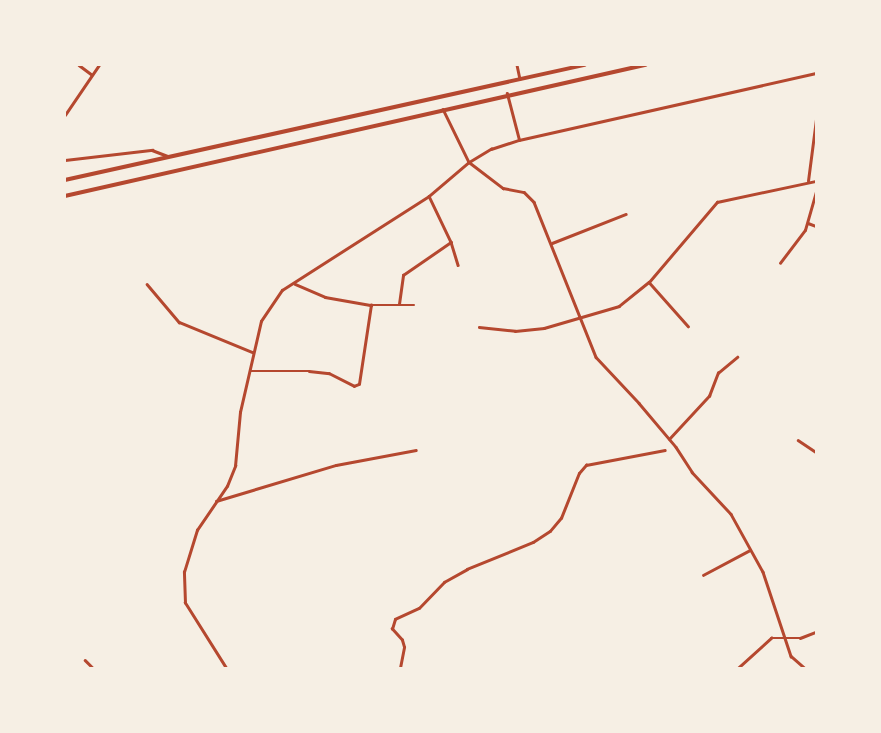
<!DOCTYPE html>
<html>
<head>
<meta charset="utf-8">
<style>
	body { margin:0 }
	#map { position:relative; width:881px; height:733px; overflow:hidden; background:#f6efe4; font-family:"Alegreya Sans",sans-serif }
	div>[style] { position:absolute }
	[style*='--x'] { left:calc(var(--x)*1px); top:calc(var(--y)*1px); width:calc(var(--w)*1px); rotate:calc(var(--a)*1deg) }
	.minor>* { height:2.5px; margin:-1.25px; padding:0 1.25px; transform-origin:1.25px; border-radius:1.25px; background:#b5482f }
	.trunk>* { height:3.5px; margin:-1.75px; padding:0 1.75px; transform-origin:1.75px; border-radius:1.75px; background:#b5482f }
	span { translate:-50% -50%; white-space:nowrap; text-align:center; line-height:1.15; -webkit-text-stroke:6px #f6efe4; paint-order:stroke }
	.frame { position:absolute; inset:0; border:66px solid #f6efe4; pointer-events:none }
</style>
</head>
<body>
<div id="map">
	<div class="minor">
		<div style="--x:79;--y:65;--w:15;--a:37"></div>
		<div style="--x:517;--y:65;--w:14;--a:78"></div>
		<div style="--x:443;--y:109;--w:59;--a:63.9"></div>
		<div style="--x:469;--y:162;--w:43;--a:37.4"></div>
		<div style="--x:503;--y:188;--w:21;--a:11"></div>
		<div style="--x:524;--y:192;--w:14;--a:45"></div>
		<div style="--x:534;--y:202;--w:167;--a:68.2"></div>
		<div style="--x:596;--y:357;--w:63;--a:46.9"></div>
		<div style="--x:639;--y:403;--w:57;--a:49.9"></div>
		<div style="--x:676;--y:447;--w:30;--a:57"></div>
		<div style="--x:692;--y:472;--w:57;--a:47.1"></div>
		<div style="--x:731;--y:514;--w:66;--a:61.1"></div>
		<div style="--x:763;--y:572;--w:89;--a:71.6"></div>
		<div style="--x:791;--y:656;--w:18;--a:41"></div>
		<div style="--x:65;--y:115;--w:60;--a:-55.8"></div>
		<div style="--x:519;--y:140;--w:304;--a:-12.7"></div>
		<div style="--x:65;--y:160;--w:88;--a:-6.6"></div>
		<div style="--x:152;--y:150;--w:17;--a:21"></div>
		<div style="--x:808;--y:181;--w:63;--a:-82.6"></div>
		<div style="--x:429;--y:196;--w:51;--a:64.4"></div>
		<div style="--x:451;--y:242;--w:24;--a:73"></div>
		<div style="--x:808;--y:223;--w:9;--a:21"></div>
		<div style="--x:552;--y:243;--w:79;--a:-21.4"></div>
		<div style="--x:780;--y:263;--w:41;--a:-52.9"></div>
		<div style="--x:805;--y:230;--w:40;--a:-74"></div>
		<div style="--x:649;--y:282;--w:59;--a:48.4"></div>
		<div style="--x:147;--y:284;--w:50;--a:49.9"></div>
		<div style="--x:179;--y:322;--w:79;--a:22.3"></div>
		<div style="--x:295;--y:284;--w:33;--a:23"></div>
		<div style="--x:325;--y:297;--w:47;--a:9.9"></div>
		<div style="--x:371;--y:305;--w:43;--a:0"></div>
		<div style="--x:399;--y:304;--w:29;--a:-82"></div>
		<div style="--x:403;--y:275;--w:58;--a:-34.5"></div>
		<div style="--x:479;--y:327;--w:36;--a:6"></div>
		<div style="--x:515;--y:331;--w:29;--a:-6"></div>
		<div style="--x:544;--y:328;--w:78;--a:-16.3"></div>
		<div style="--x:619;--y:306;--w:38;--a:-39"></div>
		<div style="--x:649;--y:282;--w:105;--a:-49.6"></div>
		<div style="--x:717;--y:202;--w:101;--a:-12"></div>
		<div style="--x:250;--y:371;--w:59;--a:0"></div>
		<div style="--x:309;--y:371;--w:20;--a:6"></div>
		<div style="--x:329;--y:373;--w:28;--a:27"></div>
		<div style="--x:354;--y:386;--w:5;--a:-22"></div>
		<div style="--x:359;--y:384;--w:80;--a:-81.4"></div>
		<div style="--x:669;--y:439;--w:59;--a:-47.1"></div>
		<div style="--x:709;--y:396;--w:25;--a:-69"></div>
		<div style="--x:718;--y:373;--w:25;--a:-40"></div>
		<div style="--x:798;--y:440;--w:22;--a:34"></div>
		<div style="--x:216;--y:501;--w:125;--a:-16.7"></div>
		<div style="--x:336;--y:465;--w:81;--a:-10.6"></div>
		<div style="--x:703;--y:575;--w:53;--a:-28"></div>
		<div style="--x:85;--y:660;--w:11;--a:45"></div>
		<div style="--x:226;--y:668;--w:77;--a:-122.2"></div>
		<div style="--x:185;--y:603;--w:31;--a:-92"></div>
		<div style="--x:184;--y:572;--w:44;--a:-72.8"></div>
		<div style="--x:197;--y:530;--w:53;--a:-55.7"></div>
		<div style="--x:227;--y:486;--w:22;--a:-68"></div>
		<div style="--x:235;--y:466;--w:54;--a:-84.7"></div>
		<div style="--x:240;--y:412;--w:93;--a:-77"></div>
		<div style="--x:261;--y:321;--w:37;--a:-56"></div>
		<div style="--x:282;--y:290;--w:174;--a:-32.6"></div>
		<div style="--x:429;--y:196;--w:52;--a:-40.4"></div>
		<div style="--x:469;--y:162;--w:26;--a:-31"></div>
		<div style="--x:491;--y:149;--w:29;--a:-18"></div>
		<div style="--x:519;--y:140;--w:48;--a:-104.6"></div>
		<div style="--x:400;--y:668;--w:21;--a:-79"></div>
		<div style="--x:404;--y:647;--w:7;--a:-106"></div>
		<div style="--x:402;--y:640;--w:15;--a:-132"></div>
		<div style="--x:392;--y:629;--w:10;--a:-73"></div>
		<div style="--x:395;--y:619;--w:26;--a:-25"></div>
		<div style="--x:419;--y:608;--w:36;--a:-46"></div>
		<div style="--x:444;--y:582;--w:26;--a:-29"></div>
		<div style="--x:467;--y:569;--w:71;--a:-22.2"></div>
		<div style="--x:533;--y:542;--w:20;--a:-33"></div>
		<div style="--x:550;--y:531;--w:17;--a:-50"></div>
		<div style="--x:561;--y:518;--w:48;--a:-68.2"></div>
		<div style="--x:579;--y:473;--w:11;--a:-49"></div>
		<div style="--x:586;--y:465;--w:80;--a:-10.8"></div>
		<div style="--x:738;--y:668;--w:45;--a:-42.3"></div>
		<div style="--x:771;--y:638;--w:29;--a:0"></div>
		<div style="--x:800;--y:638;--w:17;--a:-21"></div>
	</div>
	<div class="trunk">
		<div style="--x:65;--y:180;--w:532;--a:-12.49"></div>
		<div style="--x:65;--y:196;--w:595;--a:-12.73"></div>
	</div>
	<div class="frame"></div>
</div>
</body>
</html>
